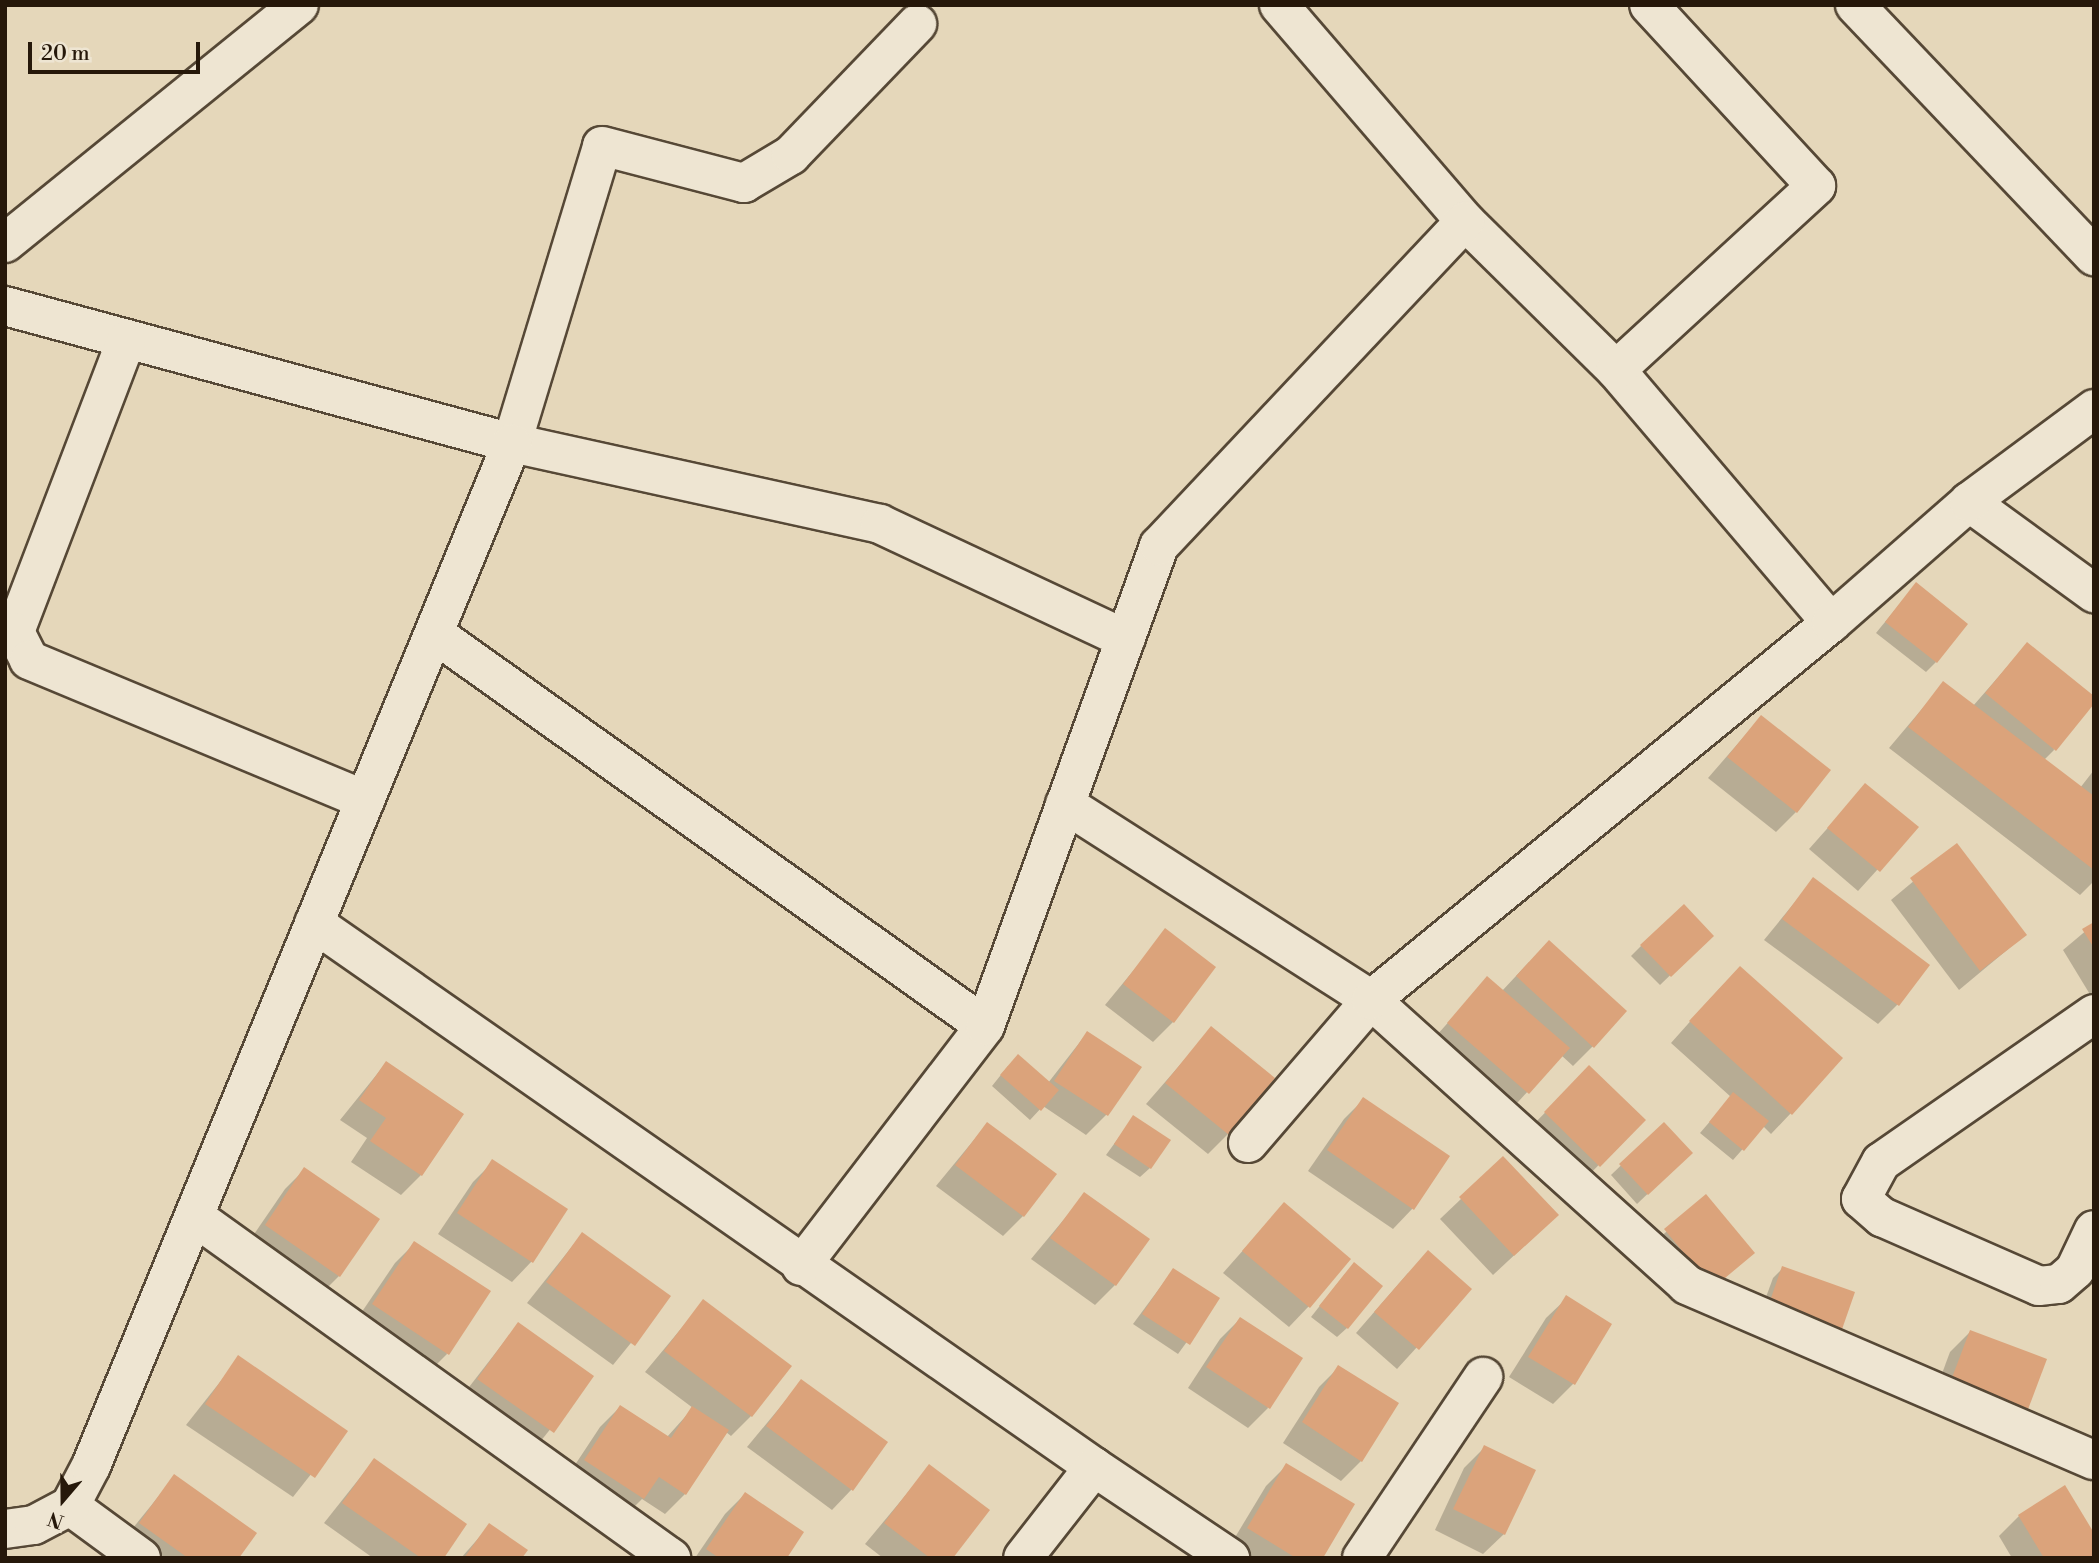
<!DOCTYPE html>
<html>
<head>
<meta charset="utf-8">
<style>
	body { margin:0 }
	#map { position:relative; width:2099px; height:1563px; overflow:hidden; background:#e5d7ba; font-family:"Libre Bodoni",serif }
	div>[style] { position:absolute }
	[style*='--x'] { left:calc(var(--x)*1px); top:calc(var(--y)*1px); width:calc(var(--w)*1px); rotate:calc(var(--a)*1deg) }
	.shadow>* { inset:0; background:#0003 }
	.building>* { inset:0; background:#dba37b }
	.roads { filter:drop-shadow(2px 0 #564836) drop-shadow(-2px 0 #564836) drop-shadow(0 2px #564836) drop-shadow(0 -2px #564836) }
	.minor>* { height:38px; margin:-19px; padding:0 19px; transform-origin:19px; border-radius:19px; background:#eee5d2 }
	.tertiary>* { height:38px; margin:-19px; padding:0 19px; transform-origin:19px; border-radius:19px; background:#eee5d2 }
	span { translate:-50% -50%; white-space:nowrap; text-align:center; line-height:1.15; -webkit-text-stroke:7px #eee5d2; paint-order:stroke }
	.frame { position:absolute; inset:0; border:7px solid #26180a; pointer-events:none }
	.north { position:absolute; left:28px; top:1465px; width:70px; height:70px; -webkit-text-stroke:5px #eee5d2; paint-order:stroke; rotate:200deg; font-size:19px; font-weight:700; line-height:28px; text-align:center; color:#26180a }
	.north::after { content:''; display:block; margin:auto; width:24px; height:32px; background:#26180a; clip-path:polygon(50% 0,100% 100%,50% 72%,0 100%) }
	.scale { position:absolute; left:28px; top:42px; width:172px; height:32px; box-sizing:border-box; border:4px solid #26180a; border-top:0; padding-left:9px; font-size:21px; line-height:24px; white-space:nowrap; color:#26180a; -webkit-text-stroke:5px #eee5d2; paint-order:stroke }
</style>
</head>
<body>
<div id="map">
	<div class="shadow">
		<div style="clip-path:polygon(1916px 584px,1936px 662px,1926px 672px,1876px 633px)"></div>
		<div style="clip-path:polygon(2027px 644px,2054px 750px,2044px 760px,2080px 788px,2094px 770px,2094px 881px,2080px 895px,1889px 748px,1943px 684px,1973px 706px)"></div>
		<div style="clip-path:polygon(1761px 717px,1796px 812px,1776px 832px,1708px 778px)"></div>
		<div style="clip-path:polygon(1866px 785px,1916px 827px,1858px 891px,1809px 849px)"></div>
		<div style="clip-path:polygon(1957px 845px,2025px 935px,1959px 990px,1891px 900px)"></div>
		<div style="clip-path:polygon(1813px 880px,1898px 1004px,1878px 1024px,1764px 940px)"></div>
		<div style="clip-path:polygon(2094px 924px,2094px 1001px,2063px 950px)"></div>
		<div style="clip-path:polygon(1166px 931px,1173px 1022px,1153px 1042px,1105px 1005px)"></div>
		<div style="clip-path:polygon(1711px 936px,1660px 985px,1631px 956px,1641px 946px)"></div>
		<div style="clip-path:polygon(1529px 962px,1593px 1046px,1573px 1066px,1561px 1055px,1508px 1113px,1428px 1045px,1487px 979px,1502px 991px)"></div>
		<div style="clip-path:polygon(1720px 988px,1791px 1113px,1771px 1134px,1763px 1126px,1733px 1160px,1700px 1133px,1731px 1097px,1671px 1043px)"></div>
		<div style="clip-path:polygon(1212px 1028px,1228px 1134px,1208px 1154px,1146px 1104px)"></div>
		<div style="clip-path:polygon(1087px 1033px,1139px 1067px,1106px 1115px,1086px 1135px,1043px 1106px,1030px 1120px,992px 1086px,1008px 1066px,1048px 1083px)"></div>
		<div style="clip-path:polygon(386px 1063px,462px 1114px,421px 1175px,401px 1195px,351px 1162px,367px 1138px,340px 1120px)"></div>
		<div style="clip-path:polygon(1589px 1068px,1643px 1120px,1579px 1185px,1525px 1133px)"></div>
		<div style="clip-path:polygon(1364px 1099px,1413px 1208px,1393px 1229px,1308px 1171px,1344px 1119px)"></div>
		<div style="clip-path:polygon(1133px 1118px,1150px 1168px,1140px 1177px,1106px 1155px)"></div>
		<div style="clip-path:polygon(987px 1124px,1023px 1216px,1003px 1236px,936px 1186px)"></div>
		<div style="clip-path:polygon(1664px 1124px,1681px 1162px,1637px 1204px,1611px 1175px)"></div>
		<div style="clip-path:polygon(1503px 1159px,1536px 1235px,1493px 1275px,1440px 1219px)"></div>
		<div style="clip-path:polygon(493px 1162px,532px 1261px,512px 1282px,438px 1234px,473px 1182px)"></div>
		<div style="clip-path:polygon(305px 1169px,339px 1276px,319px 1296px,246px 1246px,285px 1189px)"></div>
		<div style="clip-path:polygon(1085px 1194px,1115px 1285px,1095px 1305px,1031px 1259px)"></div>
		<div style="clip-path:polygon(1706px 1196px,1753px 1252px,1692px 1307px,1645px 1251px)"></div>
		<div style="clip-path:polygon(1284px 1204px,1309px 1306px,1289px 1327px,1223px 1273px)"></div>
		<div style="clip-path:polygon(582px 1234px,669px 1296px,613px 1365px,527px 1303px)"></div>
		<div style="clip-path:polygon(415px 1243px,447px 1354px,427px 1374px,353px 1325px,395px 1263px)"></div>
		<div style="clip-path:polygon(1783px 1268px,1852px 1293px,1758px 1319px,1773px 1278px)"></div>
		<div style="clip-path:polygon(1173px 1270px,1218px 1299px,1178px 1354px,1133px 1324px)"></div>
		<div style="clip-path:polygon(1408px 1273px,1470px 1289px,1397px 1369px,1356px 1333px)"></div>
		<div style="clip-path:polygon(1345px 1274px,1347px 1328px,1337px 1337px,1311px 1317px)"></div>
		<div style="clip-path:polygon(1567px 1298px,1573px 1384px,1553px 1404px,1509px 1377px,1546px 1318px)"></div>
		<div style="clip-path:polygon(704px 1301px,789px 1366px,751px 1416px,731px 1436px,726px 1432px,685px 1494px,665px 1514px,642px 1499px,623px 1518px,565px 1480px,600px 1427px,620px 1407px,667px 1437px,693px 1408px,645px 1372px)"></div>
		<div style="clip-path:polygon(1240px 1319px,1268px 1408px,1248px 1428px,1188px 1388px,1220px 1339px)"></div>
		<div style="clip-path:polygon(518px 1324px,592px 1377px,532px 1452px,459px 1400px)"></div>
		<div style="clip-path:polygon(1970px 1332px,2045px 1360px,1931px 1403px,1950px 1352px)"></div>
		<div style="clip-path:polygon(239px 1358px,345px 1431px,293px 1497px,186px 1425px)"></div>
		<div style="clip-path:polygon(1339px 1367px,1361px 1461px,1341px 1481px,1283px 1443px,1319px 1387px)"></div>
		<div style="clip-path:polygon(801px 1382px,852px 1489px,832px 1510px,747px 1447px)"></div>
		<div style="clip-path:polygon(1485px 1447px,1504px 1534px,1483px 1554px,1435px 1530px,1464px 1468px)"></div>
		<div style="clip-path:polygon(374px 1460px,441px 1558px,373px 1558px,324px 1523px)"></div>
		<div style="clip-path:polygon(1286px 1466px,1321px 1558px,1243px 1558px,1228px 1549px,1266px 1486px)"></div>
		<div style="clip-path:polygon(929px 1467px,951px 1558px,883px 1558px,865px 1544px)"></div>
		<div style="clip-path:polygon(175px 1476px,237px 1558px,140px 1558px,120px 1544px)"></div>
		<div style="clip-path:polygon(745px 1494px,784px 1558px,695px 1558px,725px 1514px)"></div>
		<div style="clip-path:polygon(2019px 1516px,2094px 1558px,2012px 1558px,1999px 1536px)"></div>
		<div style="clip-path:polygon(490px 1525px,520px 1558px,461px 1558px)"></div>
	</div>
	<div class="building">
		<div style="clip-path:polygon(1916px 582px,1968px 624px,1937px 663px,1885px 622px)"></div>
		<div style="clip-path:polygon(2027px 642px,2094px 696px,2094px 704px,2056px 751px,1985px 693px)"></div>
		<div style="clip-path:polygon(1943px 681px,2094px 796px,2094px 870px,1908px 727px)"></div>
		<div style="clip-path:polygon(1761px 715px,1831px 770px,1797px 813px,1727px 757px)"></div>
		<div style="clip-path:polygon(1865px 783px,1919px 827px,1880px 872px,1827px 828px)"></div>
		<div style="clip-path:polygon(1957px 843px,2027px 935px,1980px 971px,1910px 878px)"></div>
		<div style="clip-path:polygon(1813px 877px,1930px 965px,1899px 1006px,1782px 919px)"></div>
		<div style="clip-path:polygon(1684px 904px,1714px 936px,1671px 977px,1640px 945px)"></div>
		<div style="clip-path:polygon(2094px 922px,2094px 948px,2082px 929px)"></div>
		<div style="clip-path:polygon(1165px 928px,1216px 967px,1174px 1023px,1123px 984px)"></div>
		<div style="clip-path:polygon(1549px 940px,1627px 1011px,1594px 1048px,1516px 976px)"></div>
		<div style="clip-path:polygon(1740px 966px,1843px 1058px,1792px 1115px,1689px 1021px)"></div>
		<div style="clip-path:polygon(1487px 976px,1570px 1048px,1529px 1094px,1447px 1023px)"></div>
		<div style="clip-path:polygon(1211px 1026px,1275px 1078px,1229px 1135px,1165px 1083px)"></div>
		<div style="clip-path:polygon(1087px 1031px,1142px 1067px,1108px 1116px,1054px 1081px)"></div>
		<div style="clip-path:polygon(1018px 1054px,1059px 1090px,1041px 1111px,1000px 1075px)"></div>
		<div style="clip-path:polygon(386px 1061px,464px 1114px,422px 1176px,370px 1141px,386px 1118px,359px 1100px)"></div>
		<div style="clip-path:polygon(1589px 1065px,1646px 1120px,1600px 1167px,1544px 1112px)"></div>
		<div style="clip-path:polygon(1733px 1092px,1769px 1121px,1744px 1151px,1709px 1122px)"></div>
		<div style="clip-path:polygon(1363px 1097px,1450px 1156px,1414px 1210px,1327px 1150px)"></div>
		<div style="clip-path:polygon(1133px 1115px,1171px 1140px,1151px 1169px,1114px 1144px)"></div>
		<div style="clip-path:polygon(987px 1122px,1057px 1174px,1024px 1217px,955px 1165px)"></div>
		<div style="clip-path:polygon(1664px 1122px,1693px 1153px,1648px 1195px,1619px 1164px)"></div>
		<div style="clip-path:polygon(1503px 1156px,1559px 1215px,1514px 1256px,1459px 1197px)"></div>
		<div style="clip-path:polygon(492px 1159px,568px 1209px,533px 1263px,457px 1213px)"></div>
		<div style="clip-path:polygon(304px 1167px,380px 1219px,340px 1277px,265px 1225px)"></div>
		<div style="clip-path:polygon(1084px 1192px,1150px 1239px,1116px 1286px,1050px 1238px)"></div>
		<div style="clip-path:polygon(1706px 1194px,1755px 1253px,1713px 1288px,1664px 1229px)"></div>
		<div style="clip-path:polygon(1284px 1202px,1351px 1259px,1310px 1308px,1242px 1251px)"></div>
		<div style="clip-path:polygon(582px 1232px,671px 1296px,635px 1346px,546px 1282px)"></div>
		<div style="clip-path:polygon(414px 1241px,491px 1291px,449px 1355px,372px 1304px)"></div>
		<div style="clip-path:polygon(1428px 1250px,1472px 1289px,1419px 1350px,1374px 1312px)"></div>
		<div style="clip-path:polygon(1354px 1262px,1383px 1286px,1348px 1329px,1319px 1306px)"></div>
		<div style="clip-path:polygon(1782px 1266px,1855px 1292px,1840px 1335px,1767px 1310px)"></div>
		<div style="clip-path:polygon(1173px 1268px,1220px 1298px,1190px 1345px,1142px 1314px)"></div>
		<div style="clip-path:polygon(1566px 1295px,1612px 1324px,1575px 1385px,1528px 1357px)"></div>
		<div style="clip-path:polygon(703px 1299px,792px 1366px,752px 1417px,664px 1351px)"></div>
		<div style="clip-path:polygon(1240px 1317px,1303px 1358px,1270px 1409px,1206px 1367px)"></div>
		<div style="clip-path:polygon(518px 1322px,594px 1376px,554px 1433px,477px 1379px)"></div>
		<div style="clip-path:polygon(1970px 1330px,2047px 1359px,2027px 1412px,1950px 1383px)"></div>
		<div style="clip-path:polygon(238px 1355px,348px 1431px,315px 1478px,205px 1404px)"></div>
		<div style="clip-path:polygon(1338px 1365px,1399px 1403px,1362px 1462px,1302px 1422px)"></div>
		<div style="clip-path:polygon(801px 1379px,888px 1442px,853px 1491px,766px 1426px)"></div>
		<div style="clip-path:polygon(620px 1405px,671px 1438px,692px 1406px,729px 1430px,686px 1495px,659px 1477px,644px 1499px,584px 1460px)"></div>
		<div style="clip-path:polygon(1484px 1445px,1536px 1470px,1505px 1535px,1453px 1509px)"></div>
		<div style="clip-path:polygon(374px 1458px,467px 1524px,444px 1558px,421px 1558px,342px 1503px)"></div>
		<div style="clip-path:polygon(1286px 1463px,1355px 1504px,1323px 1558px,1296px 1558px,1247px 1528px)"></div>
		<div style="clip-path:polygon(929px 1464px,990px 1510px,953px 1558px,930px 1558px,884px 1523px)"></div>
		<div style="clip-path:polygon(174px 1474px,257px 1533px,239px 1558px,188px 1558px,139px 1523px)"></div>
		<div style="clip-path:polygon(2065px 1485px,2094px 1533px,2094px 1558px,2044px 1558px,2018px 1515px)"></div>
		<div style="clip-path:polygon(745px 1492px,804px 1532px,787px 1558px,719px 1558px,706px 1549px)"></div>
		<div style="clip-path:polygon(489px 1523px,528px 1550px,522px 1558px,464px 1558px)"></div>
	</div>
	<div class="roads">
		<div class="minor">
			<div style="--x:1279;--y:5;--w:285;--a:49.3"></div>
			<div style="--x:1465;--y:221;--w:212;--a:44.6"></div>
			<div style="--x:1616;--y:370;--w:332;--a:49.6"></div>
			<div style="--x:1855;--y:5;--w:347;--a:46.4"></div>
			<div style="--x:5;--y:243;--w:378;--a:-39"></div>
			<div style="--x:5;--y:306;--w:525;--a:15.12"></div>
			<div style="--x:512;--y:443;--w:377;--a:12.4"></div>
			<div style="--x:880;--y:524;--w:271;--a:25.1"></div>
			<div style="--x:126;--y:341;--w:311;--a:110.9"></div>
			<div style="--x:15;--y:632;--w:31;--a:63"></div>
			<div style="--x:29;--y:660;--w:364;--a:22.6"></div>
			<div style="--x:1616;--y:370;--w:272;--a:-42.6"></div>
			<div style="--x:1816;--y:186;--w:246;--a:-132.7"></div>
			<div style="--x:512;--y:443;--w:310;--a:-73.1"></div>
			<div style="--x:602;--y:146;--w:147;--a:14.6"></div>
			<div style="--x:744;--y:183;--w:55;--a:-30.8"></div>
			<div style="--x:791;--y:155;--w:182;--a:-46.1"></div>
			<div style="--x:1969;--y:502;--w:155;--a:36.1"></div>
			<div style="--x:435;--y:634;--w:675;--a:35.48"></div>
			<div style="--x:1065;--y:804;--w:363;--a:32.6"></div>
			<div style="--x:1371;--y:1000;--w:426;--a:42"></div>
			<div style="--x:1687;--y:1285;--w:443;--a:23.3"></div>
			<div style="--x:314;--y:923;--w:951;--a:34.89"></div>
			<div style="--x:1094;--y:1467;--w:115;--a:128"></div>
			<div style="--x:2094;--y:1014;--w:259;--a:145.2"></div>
			<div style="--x:1881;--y:1162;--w:42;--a:118.4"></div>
			<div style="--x:1861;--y:1199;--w:28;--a:41"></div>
			<div style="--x:1882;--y:1217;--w:171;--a:23.7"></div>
			<div style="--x:2039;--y:1286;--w:20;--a:-6"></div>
			<div style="--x:2059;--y:1284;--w:21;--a:-41"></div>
			<div style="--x:2075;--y:1270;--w:44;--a:-64.6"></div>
			<div style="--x:1248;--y:1143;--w:189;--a:-49.3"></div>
			<div style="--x:1371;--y:1000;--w:595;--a:-39.34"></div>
			<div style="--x:1831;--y:623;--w:184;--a:-41.2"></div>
			<div style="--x:1969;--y:502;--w:156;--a:-36.6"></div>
			<div style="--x:195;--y:1217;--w:586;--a:35.62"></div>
			<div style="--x:801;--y:1266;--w:302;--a:-52.5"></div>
			<div style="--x:985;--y:1026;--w:511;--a:-70.07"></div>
			<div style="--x:1159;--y:546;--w:446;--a:-46.7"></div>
			<div style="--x:1094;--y:1467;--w:164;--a:33.8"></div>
			<div style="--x:70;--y:1506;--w:88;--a:36.2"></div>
			<div style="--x:1362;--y:1558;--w:218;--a:-56.2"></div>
		</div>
		<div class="tertiary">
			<div style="--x:5;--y:1529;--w:29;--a:-8"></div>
			<div style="--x:34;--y:1525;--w:41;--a:-27.8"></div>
			<div style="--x:70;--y:1506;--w:45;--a:-62.3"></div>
			<div style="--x:91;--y:1466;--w:1106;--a:-67.63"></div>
		</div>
	</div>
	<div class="frame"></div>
	<div class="north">N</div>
	<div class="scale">20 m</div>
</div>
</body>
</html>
